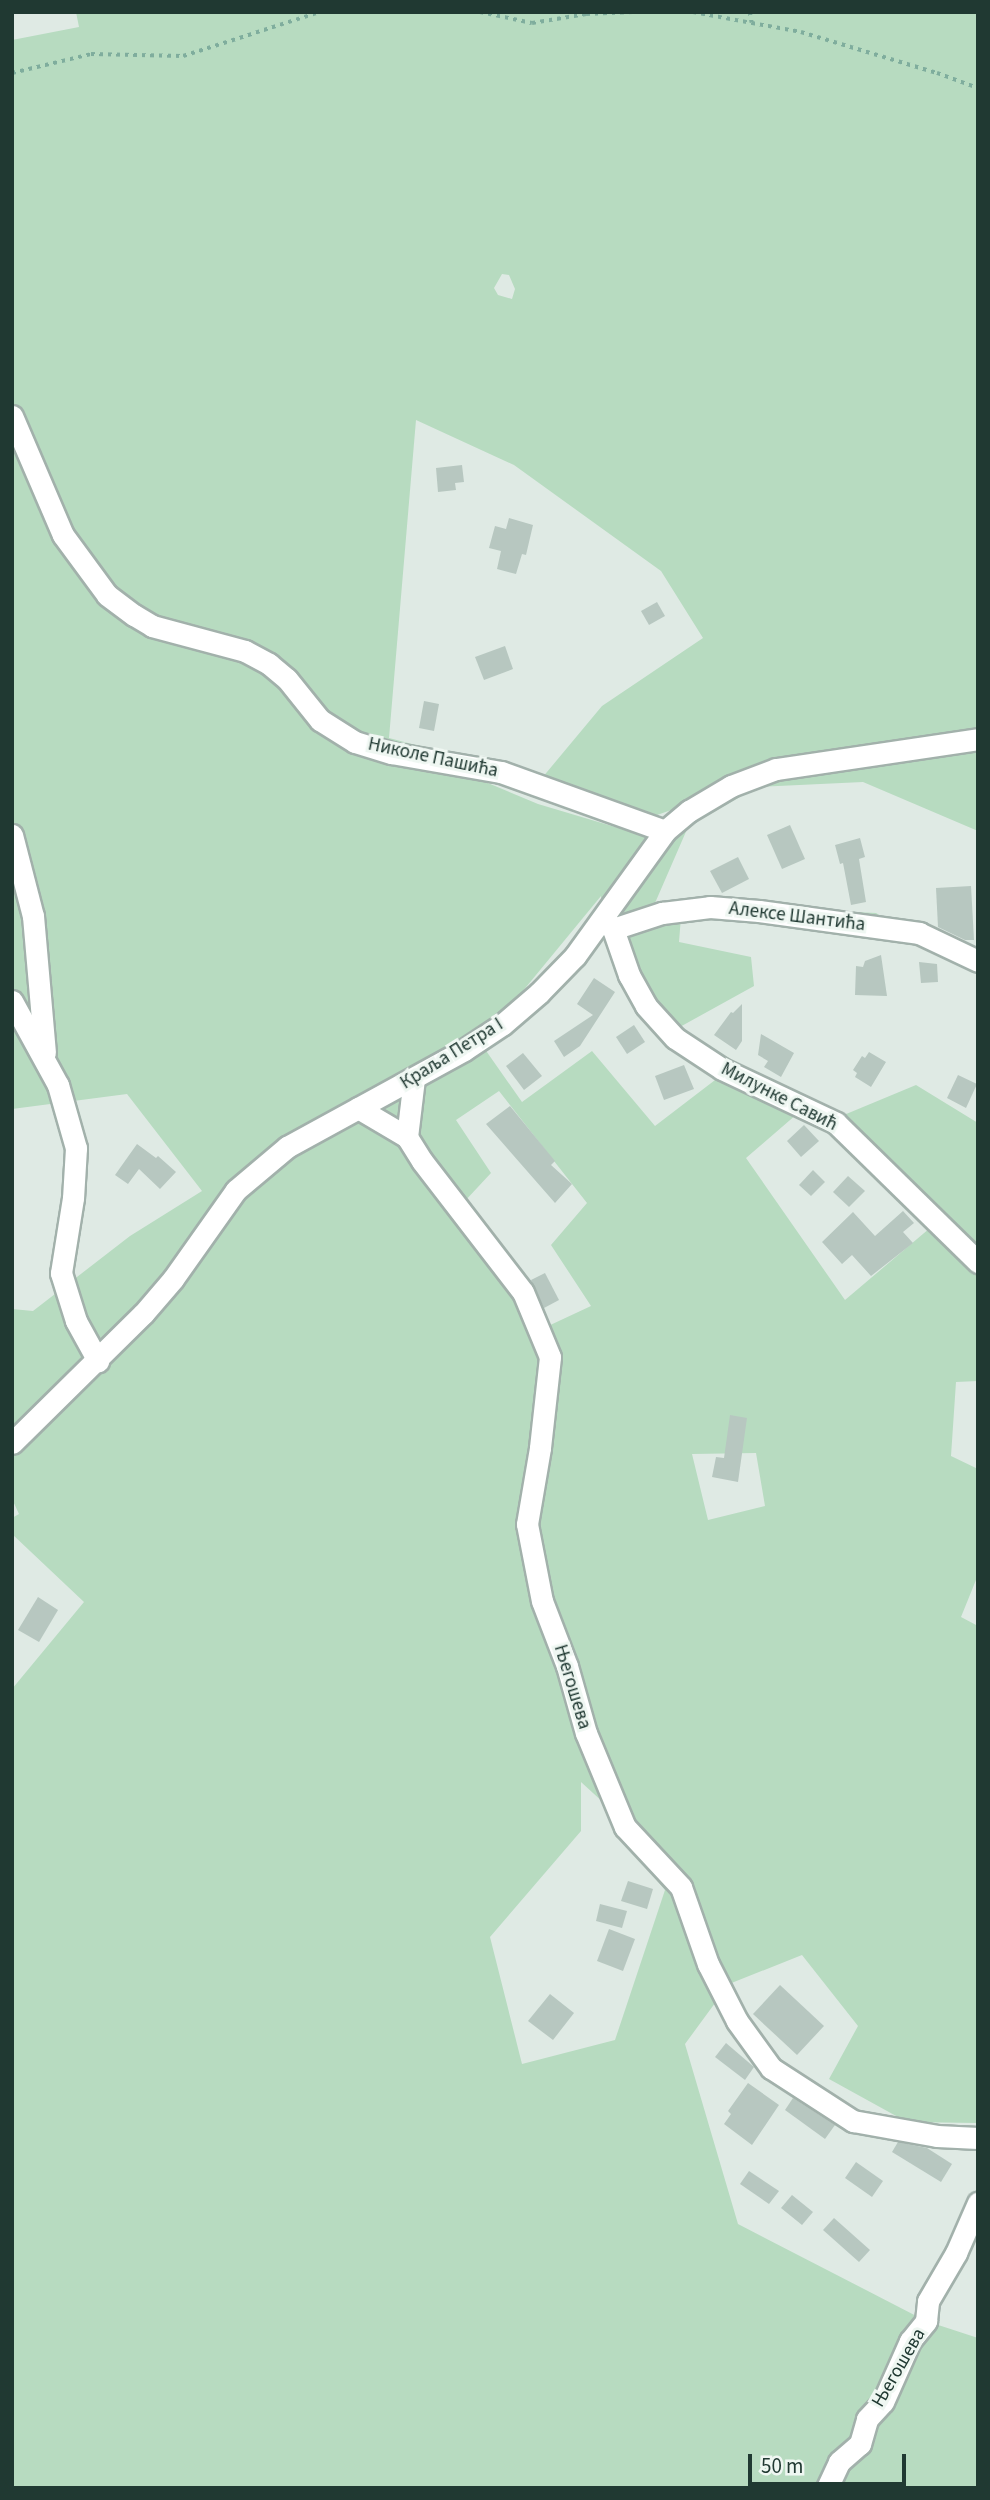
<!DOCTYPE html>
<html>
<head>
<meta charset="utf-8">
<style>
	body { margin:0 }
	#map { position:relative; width:990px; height:2500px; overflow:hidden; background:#dfeae4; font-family:"Source Sans 3",sans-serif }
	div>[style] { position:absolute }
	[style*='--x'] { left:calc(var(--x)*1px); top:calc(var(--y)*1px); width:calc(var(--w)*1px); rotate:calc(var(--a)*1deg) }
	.green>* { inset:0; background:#b7dbc0 }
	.building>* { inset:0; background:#b7c7c0 }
	.path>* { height:3.5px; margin-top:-1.75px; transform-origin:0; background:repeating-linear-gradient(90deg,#7fad9d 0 3.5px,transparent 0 8.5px) }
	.roads { filter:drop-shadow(2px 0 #a2b1ab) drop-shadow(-2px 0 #a2b1ab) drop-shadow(0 2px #a2b1ab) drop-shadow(0 -2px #a2b1ab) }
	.minor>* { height:21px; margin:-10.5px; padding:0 10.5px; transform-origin:10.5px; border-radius:10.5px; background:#fff }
	.tertiary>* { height:21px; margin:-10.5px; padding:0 10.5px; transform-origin:10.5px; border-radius:10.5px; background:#fff }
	span { translate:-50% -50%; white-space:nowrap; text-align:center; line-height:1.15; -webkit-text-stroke:6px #eff7f2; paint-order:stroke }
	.street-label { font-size:19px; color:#203932 }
	.frame { position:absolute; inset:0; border:14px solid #203932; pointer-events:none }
	.scale { position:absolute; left:748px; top:2454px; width:158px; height:32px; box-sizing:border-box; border:4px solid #203932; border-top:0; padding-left:9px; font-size:21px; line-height:24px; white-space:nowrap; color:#203932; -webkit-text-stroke:5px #eff7f2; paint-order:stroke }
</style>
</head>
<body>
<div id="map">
	<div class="green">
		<div style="clip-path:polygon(evenodd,76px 12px,978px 12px,978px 831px,863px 782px,757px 787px,688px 827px,655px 903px,876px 913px,915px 938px,681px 917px,679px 942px,751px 957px,754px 986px,678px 1028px,616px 965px,602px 934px,601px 896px,466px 1060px,482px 1045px,522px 1102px,592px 1051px,655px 1126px,719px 1077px,797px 1114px,746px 1158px,845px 1300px,930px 1228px,839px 1117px,916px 1085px,978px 1123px,978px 1244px,975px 1250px,978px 1254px,978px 1381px,956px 1382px,951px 1456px,978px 1469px,978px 1575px,961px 1617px,978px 1626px,978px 2123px,907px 2122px,829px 2079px,858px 2026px,802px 1955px,729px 1984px,685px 2044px,738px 2224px,926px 2321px,978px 2338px,978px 2488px,12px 2488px,12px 1689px,84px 1602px,12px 1534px,12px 1518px,19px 1514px,12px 1499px,12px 1309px,33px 1311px,130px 1236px,202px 1191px,127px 1094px,12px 1109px,12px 40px,79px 27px,76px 12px,502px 274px,509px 275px,515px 289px,512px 299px,498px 295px,494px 288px,502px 274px,76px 12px,416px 420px,514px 465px,661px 571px,703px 638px,602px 706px,542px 778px,657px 815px,840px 751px,669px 816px,642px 835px,538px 804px,464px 773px,454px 755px,389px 738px,416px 420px,76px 12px,499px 1091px,587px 1203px,551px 1245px,591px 1306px,546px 1327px,464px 1202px,491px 1173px,456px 1120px,499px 1091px,76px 12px,756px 1453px,765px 1506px,708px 1520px,692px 1454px,756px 1453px,76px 12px,581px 1782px,605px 1804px,614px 1830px,665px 1890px,615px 2040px,522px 2064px,490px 1937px,581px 1831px,581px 1782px)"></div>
	</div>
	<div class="building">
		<div style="clip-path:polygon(462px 465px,464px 482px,455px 483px,456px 490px,438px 492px,436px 468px)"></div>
		<div style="clip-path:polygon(509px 518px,533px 525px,526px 555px,522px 554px,516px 574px,497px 569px,501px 551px,489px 548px,495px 526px,506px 529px)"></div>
		<div style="clip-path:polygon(657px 602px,665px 616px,649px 625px,641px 611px)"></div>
		<div style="clip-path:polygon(505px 646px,513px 669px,484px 680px,475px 657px)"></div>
		<div style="clip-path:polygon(424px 701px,439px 704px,434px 731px,419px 728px)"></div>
		<div style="clip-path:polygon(790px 825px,805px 859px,782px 869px,767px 835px)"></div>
		<div style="clip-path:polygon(860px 838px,865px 857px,859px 859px,866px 902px,851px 905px,843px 863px,840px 864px,835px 845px)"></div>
		<div style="clip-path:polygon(738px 857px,749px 879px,722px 893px,710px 871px)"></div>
		<div style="clip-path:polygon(971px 886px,974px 940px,965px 940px,938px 927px,936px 888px)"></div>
		<div style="clip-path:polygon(881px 955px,887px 996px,855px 995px,856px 966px,863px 967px,865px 961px)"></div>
		<div style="clip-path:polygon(919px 962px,937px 964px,938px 982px,921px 983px)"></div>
		<div style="clip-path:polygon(594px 978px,615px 992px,580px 1046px,564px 1057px,554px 1041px,593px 1015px,577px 1004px)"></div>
		<div style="clip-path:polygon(742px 1004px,742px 1041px,736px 1050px,714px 1035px,731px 1012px,733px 1013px)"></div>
		<div style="clip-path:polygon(634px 1025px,645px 1042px,627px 1054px,616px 1037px)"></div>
		<div style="clip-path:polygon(761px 1034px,794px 1053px,781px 1077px,764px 1067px,768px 1061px,758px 1055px)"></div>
		<div style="clip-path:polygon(869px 1052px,886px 1062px,871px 1087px,855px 1077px,857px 1073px,853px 1070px,862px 1056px,865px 1058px)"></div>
		<div style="clip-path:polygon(523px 1053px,542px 1076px,524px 1090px,506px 1066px)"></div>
		<div style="clip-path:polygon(684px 1065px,694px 1089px,664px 1100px,655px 1076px)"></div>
		<div style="clip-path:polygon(958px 1075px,977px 1084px,966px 1108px,947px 1098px)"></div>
		<div style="clip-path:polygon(510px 1106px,555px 1161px,551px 1165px,572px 1184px,555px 1203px,486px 1124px)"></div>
		<div style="clip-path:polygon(804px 1125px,819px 1141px,801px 1157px,787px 1141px)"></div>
		<div style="clip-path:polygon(137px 1144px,156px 1158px,158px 1156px,176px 1172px,160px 1189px,139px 1169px,128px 1184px,115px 1175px)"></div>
		<div style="clip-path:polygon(813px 1170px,825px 1182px,811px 1196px,799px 1185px)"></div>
		<div style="clip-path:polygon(848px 1176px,865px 1191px,849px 1207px,833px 1192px)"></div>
		<div style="clip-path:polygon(903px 1211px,914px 1223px,903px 1232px,913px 1243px,871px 1276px,852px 1255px,842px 1264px,822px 1242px,853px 1212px,875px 1236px)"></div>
		<div style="clip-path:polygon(545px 1273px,559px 1300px,544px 1308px,531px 1280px)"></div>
		<div style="clip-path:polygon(730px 1415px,747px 1418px,738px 1482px,712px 1477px,716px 1457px,724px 1458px)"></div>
		<div style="clip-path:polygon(38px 1597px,58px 1610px,39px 1642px,18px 1630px)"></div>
		<div style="clip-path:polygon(628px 1881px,653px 1889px,647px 1909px,621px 1901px)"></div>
		<div style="clip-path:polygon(600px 1904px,627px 1911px,622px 1928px,596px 1921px)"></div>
		<div style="clip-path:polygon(609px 1929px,635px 1939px,623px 1971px,597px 1961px)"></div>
		<div style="clip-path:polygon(780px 1985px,824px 2026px,797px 2055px,753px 2014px)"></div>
		<div style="clip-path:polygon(550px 1994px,574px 2013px,553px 2040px,528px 2021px)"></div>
		<div style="clip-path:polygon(726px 2043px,754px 2067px,745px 2080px,715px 2057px)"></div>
		<div style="clip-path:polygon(748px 2083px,779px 2105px,752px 2145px,724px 2124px,731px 2114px,728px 2111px)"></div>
		<div style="clip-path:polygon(793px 2098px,835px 2125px,825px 2139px,785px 2110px)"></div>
		<div style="clip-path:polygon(898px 2142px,927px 2148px,952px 2164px,941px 2182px,892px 2152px)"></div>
		<div style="clip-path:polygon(856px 2162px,883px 2181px,872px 2197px,845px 2178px)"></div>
		<div style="clip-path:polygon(749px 2171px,779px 2191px,769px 2204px,740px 2184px)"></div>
		<div style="clip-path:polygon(792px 2195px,813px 2212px,802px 2225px,781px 2208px)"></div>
		<div style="clip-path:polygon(834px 2218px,870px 2250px,859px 2262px,823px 2230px)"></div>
	</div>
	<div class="path">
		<div style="--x:480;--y:12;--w:53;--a:11.9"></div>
		<div style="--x:532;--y:23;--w:55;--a:-9.5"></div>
		<div style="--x:586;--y:14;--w:47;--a:-2.4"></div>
		<div style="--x:693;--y:12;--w:110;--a:10.5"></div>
		<div style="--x:801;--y:32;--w:142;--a:16.8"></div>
		<div style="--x:937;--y:73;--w:44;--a:20.1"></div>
		<div style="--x:750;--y:12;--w:11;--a:80"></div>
		<div style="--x:12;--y:73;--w:81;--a:-13.5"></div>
		<div style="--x:91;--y:54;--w:92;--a:1.2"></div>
		<div style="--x:183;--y:56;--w:144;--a:-17.8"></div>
	</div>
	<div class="roads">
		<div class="minor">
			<div style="--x:12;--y:416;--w:129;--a:66.8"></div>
			<div style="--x:63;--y:535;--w:74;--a:53.7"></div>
			<div style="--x:107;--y:595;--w:34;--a:37"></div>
			<div style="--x:134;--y:615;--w:21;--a:31"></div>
			<div style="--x:152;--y:626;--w:96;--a:15"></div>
			<div style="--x:245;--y:651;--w:27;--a:28"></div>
			<div style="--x:269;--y:664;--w:23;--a:40"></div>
			<div style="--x:287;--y:679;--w:53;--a:51.2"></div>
			<div style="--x:320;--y:720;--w:41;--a:32.2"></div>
			<div style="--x:355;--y:742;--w:38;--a:17"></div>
			<div style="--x:391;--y:753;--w:112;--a:9.8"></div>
			<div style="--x:501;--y:772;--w:174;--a:19.8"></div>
			<div style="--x:12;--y:835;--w:84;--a:75.5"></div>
			<div style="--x:33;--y:916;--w:137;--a:85"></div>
			<div style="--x:604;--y:918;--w:14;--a:51"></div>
			<div style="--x:613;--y:929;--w:49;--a:70.8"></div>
			<div style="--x:629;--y:975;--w:35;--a:61"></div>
			<div style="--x:646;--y:1006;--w:43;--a:47.8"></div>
			<div style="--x:675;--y:1038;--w:56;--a:33.4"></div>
			<div style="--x:722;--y:1069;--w:126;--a:25.3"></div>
			<div style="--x:836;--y:1123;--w:199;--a:44.4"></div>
			<div style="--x:613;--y:929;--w:52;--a:-18.1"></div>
			<div style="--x:662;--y:913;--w:48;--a:-7.1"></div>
			<div style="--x:710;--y:907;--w:49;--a:4.7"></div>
			<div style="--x:759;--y:911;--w:162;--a:7.8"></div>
			<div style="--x:919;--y:933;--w:65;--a:25.4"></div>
			<div style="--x:12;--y:1001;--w:96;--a:61.3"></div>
			<div style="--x:58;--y:1085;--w:66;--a:74.1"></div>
			<div style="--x:76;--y:1148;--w:50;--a:93.4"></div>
			<div style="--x:73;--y:1198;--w:76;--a:99.1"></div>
			<div style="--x:61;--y:1273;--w:50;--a:72.6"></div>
			<div style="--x:76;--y:1321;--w:46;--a:61.2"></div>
			<div style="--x:358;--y:1108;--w:57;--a:30.6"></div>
			<div style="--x:407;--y:1137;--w:28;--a:58"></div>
			<div style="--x:422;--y:1161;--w:165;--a:52.4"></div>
			<div style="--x:523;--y:1292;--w:70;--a:67.4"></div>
			<div style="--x:550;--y:1357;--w:92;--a:96.3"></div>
			<div style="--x:540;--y:1448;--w:77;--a:99.7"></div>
			<div style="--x:527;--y:1524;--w:78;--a:79"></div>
			<div style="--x:542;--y:1601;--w:70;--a:69"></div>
			<div style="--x:567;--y:1666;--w:70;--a:74.2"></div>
			<div style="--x:586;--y:1733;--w:102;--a:67.5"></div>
			<div style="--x:625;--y:1827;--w:82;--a:47"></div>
			<div style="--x:681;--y:1887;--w:82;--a:70.7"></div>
			<div style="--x:708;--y:1964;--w:64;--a:63"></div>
			<div style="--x:737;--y:2021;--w:58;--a:54.1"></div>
			<div style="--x:771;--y:2068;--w:98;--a:32.9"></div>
			<div style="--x:853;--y:2121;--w:85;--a:10.1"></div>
			<div style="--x:937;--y:2136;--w:41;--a:2.8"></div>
			<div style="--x:407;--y:1137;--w:59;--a:-83.2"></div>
			<div style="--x:827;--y:2488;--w:29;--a:-65"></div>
			<div style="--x:839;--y:2462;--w:28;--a:-41"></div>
			<div style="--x:860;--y:2444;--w:26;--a:-74"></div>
			<div style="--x:867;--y:2419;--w:23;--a:-47"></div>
			<div style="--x:883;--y:2402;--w:67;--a:-66.1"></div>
			<div style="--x:910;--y:2341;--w:26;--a:-51"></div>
			<div style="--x:926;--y:2321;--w:20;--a:-84"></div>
			<div style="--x:928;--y:2301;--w:56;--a:-59.7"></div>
			<div style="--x:956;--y:2253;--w:55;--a:-66.3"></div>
		</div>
		<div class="tertiary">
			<div style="--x:12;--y:1443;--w:184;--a:-44.6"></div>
			<div style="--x:143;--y:1314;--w:46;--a:-49.4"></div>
			<div style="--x:173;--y:1279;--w:109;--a:-54.7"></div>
			<div style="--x:236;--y:1190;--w:67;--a:-40.1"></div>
			<div style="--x:287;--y:1147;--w:202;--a:-28.7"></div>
			<div style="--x:464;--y:1050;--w:47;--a:-33.7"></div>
			<div style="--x:503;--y:1024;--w:48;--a:-40.7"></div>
			<div style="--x:539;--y:993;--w:52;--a:-45.8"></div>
			<div style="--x:575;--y:956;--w:154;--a:-54.2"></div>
			<div style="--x:665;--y:831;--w:31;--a:-40"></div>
			<div style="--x:689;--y:811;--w:49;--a:-30.8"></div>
			<div style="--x:731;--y:786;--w:48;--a:-20.7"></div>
			<div style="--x:776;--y:769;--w:204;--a:-8.4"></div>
		</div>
	</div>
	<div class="street-label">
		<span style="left:433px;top:758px;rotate:12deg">Николе Пашића</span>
		<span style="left:797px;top:917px;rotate:7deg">Алексе Шантића</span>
		<span style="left:452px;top:1054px;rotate:-32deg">Краља Петра I</span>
		<span style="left:779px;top:1097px;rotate:27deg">Милунке Савић</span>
		<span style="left:572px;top:1687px;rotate:73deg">Његошева</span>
		<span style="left:899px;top:2368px;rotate:-60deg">Његошева</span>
	</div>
	<div class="frame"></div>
	<div class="scale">50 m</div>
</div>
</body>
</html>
